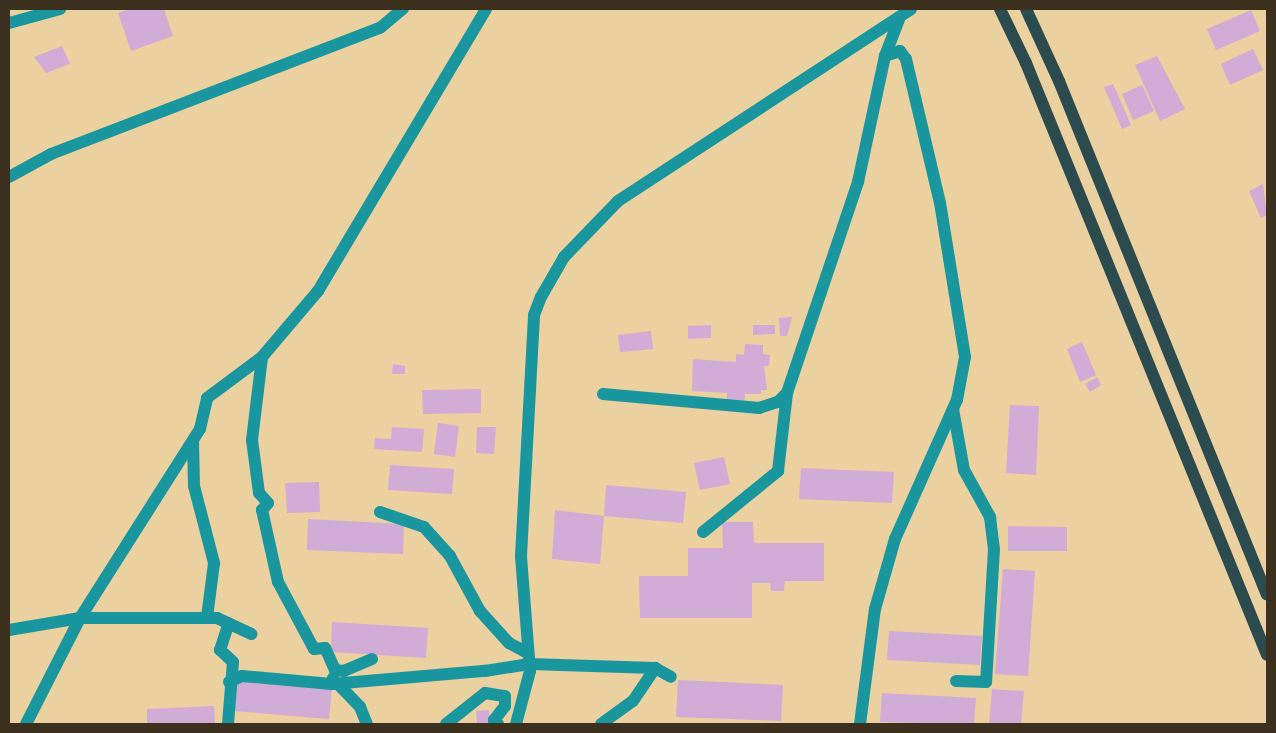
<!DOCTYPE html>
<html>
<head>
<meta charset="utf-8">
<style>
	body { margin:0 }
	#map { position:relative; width:1276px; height:733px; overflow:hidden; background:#ebd0a0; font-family:Arial,sans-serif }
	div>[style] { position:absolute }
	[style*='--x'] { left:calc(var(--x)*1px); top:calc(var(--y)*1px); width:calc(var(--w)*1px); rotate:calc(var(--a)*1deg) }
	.building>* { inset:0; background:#d0acd6 }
	.minor>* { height:12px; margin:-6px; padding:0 6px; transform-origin:6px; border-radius:6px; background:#1a969e }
	.major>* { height:12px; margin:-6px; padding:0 6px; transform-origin:6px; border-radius:6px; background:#2c4b4e }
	span { translate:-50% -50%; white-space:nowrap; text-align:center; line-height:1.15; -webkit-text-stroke:4px #f9ddad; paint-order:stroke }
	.frame { position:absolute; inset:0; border:10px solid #3c311e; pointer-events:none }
</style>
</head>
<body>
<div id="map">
	<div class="building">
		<div style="clip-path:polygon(130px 9px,164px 9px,173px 36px,131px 51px,118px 13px)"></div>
		<div style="clip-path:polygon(1251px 10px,1260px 31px,1216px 50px,1207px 29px)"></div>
		<div style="clip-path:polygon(62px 46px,70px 64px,46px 73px,34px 57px)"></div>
		<div style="clip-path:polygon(1253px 49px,1263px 70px,1230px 85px,1221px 64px)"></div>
		<div style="clip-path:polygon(1157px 56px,1185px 109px,1160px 121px,1135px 65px)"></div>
		<div style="clip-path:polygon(1113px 84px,1131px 125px,1122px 129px,1104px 87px)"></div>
		<div style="clip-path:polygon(1142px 85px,1154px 111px,1133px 120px,1122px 94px)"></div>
		<div style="clip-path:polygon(1263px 184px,1267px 215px,1261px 218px,1249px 191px)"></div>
		<div style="clip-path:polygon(792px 317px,787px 336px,780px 336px,779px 318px)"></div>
		<div style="clip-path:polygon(711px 325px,711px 338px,688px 339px,688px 326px)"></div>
		<div style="clip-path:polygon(753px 325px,775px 325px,775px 334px,753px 335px)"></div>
		<div style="clip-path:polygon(651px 331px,653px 349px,620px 352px,618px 335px)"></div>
		<div style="clip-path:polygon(1082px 342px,1096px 375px,1080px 382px,1067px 349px)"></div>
		<div style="clip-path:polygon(745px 344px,763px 345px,763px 354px,770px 355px,769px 366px,764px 366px,767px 390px,761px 390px,761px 394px,745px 394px,744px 403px,727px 402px,727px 393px,692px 391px,693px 359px,736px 362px,736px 354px,744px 355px)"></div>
		<div style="clip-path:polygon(393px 364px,405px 366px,405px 374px,392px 374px)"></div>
		<div style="clip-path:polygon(1097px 377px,1101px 385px,1090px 392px,1085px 384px)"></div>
		<div style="clip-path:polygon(481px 389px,481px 413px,423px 414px,422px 390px)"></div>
		<div style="clip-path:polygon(1010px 405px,1039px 406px,1036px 475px,1006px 473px)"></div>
		<div style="clip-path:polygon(438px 423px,459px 426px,455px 457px,434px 454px)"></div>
		<div style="clip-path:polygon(392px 427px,424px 429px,422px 452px,374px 449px,375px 438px,391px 439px)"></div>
		<div style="clip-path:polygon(477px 427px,496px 427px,494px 454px,476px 453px)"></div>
		<div style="clip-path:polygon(724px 457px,730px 484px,700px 490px,694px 463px)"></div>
		<div style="clip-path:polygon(390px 465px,454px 469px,452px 494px,388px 490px)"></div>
		<div style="clip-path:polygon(801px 468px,894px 472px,892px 503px,799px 499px)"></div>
		<div style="clip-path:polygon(319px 482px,320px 512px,287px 513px,285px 483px)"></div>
		<div style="clip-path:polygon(606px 485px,686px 492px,683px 523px,604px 516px,600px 564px,552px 559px,555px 510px,604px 516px)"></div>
		<div style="clip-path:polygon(308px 519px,404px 524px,403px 554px,307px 550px)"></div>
		<div style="clip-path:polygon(722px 522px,753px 522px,754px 543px,824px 543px,824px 581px,785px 581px,784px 591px,771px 591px,770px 583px,752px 583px,752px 618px,640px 618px,639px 576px,688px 576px,688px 548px,723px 548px)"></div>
		<div style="clip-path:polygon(1008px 526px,1067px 527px,1067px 551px,1008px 551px)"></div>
		<div style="clip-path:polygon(1003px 569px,1035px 571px,1028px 676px,995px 674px)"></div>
		<div style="clip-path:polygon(332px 622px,428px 628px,426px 658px,331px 652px)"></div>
		<div style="clip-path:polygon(889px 631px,982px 636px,980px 665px,887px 660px)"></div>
		<div style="clip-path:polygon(237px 679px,332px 687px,329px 719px,234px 711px)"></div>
		<div style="clip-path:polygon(678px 680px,783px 685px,781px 721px,676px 717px)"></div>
		<div style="clip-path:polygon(992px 689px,1024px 691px,1021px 724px,989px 724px)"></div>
		<div style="clip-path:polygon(882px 693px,976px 698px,974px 724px,880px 722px)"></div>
		<div style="clip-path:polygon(214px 706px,215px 724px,147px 724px,147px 709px)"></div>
		<div style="clip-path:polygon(489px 710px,490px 724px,477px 724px,476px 711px)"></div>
	</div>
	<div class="minor">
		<div style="--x:9;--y:23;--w:53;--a:-15.4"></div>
		<div style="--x:9;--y:177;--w:48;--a:-28.7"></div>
		<div style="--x:51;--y:154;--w:352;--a:-21"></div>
		<div style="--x:380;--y:28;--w:30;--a:-40"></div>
		<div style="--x:603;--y:394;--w:157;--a:5.1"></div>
		<div style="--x:759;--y:408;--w:20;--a:-18"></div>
		<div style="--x:778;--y:402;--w:13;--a:-45"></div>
		<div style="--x:787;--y:393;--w:223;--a:-71.4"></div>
		<div style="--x:858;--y:182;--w:129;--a:-77.9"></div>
		<div style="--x:885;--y:56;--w:40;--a:-69"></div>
		<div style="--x:953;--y:409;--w:62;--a:79.8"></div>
		<div style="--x:964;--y:470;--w:54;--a:61"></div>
		<div style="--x:990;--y:517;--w:32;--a:83"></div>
		<div style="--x:994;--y:549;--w:133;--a:93.4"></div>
		<div style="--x:986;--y:682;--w:30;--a:-178"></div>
		<div style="--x:193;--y:441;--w:45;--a:88.7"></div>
		<div style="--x:194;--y:486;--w:80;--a:75.4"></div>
		<div style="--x:214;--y:563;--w:55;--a:97.3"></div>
		<div style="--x:380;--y:512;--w:46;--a:18.8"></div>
		<div style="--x:424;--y:527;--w:39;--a:48"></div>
		<div style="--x:450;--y:556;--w:63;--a:61.4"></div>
		<div style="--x:480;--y:611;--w:43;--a:47.8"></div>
		<div style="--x:509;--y:643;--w:21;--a:28"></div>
		<div style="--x:703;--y:532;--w:97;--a:-39.1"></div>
		<div style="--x:778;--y:471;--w:79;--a:-83.4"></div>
		<div style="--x:9;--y:630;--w:72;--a:-9.6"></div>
		<div style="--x:80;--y:618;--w:137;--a:0"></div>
		<div style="--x:217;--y:618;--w:38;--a:25"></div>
		<div style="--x:372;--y:659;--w:30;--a:157"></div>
		<div style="--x:344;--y:671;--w:9;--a:-174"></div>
		<div style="--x:335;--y:670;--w:24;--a:-114"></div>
		<div style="--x:325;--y:648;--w:11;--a:175"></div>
		<div style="--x:314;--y:649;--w:76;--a:-118.2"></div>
		<div style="--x:278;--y:582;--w:74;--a:-102.5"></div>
		<div style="--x:262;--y:510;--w:9;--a:-49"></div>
		<div style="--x:268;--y:503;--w:13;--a:-132"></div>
		<div style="--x:259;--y:493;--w:53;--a:-97.5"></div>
		<div style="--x:252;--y:440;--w:84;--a:-83.1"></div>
		<div style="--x:262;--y:357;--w:87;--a:-49.7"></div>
		<div style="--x:318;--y:291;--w:328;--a:-59.2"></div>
		<div style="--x:229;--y:682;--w:14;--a:-25"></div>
		<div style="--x:242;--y:676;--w:90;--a:5.1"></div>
		<div style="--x:332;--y:684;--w:6;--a:-81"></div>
		<div style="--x:332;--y:684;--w:154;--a:-4.9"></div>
		<div style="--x:485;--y:671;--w:45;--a:-9"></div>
		<div style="--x:529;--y:664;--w:126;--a:1.8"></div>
		<div style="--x:338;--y:684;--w:32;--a:46"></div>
		<div style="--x:360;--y:707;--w:18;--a:68"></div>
		<div style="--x:26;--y:724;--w:119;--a:-63"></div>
		<div style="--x:80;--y:618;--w:224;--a:-57.6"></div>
		<div style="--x:200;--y:429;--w:32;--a:-77"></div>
		<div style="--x:207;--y:398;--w:69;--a:-36.7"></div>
		<div style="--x:228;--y:724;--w:62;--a:-85.4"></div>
		<div style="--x:233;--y:662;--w:18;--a:-137"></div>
		<div style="--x:220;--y:650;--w:28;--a:-72"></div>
		<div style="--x:446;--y:724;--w:50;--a:-38.5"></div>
		<div style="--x:485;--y:693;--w:20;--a:9"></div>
		<div style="--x:505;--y:696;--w:10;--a:90"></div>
		<div style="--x:505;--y:706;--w:18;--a:128"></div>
		<div style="--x:494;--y:720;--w:6;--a:45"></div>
		<div style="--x:516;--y:724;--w:55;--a:-75.2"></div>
		<div style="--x:530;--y:671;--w:115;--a:-94.5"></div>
		<div style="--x:521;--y:556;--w:241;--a:-86.9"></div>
		<div style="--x:534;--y:315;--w:19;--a:-69"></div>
		<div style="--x:541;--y:297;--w:46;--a:-60.1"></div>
		<div style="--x:564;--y:257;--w:78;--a:-46"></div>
		<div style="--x:618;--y:201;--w:350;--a:-33.2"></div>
		<div style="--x:601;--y:724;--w:39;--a:-36"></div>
		<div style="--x:633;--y:701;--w:40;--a:-56"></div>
		<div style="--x:655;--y:668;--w:18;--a:29"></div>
		<div style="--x:860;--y:724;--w:116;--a:-82.6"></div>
		<div style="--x:875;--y:609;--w:73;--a:-74.1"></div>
		<div style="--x:895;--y:539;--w:152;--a:-66"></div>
		<div style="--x:957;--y:400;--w:44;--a:-79.5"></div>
		<div style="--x:965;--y:357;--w:156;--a:-99.2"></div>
		<div style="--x:940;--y:203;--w:148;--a:-103.3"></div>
		<div style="--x:906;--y:59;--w:10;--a:-127"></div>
		<div style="--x:900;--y:51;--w:16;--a:162"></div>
	</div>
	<div class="major">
		<div style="--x:1000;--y:9;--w:60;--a:64.3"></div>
		<div style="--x:1026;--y:63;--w:639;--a:67.85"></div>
		<div style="--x:1026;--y:9;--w:79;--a:65.4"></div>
		<div style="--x:1059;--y:81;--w:554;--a:67.97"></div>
	</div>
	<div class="frame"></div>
</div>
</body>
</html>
